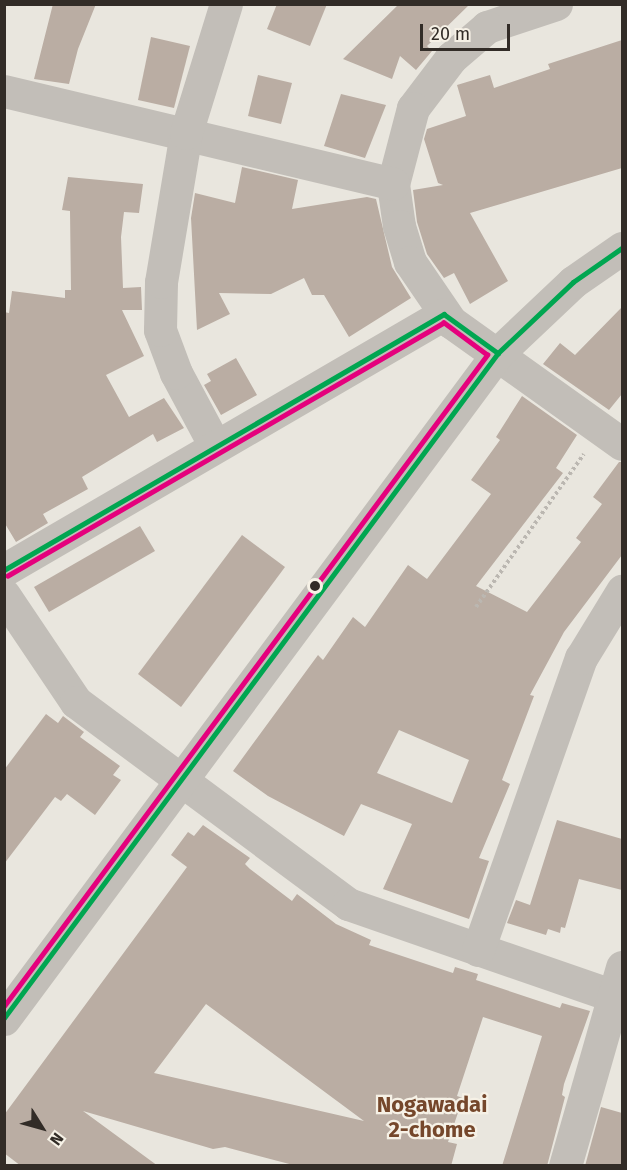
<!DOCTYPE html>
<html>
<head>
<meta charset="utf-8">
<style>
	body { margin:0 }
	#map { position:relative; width:627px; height:1170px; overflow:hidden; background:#e9e6de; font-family:"Fira Sans",sans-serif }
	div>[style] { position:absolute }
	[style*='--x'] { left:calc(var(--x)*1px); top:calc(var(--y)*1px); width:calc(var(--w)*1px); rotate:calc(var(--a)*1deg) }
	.building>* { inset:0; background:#baada3 }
	.path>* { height:4px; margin-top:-2px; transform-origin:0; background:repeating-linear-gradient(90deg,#bbb7b1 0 3px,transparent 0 6px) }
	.minor>* { height:33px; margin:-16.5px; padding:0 16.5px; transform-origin:16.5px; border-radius:16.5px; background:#c2beb8 }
	.bus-1>* { height:4.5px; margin:-2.25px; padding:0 2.25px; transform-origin:2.25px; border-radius:2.25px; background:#00a651 }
	.bus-2>* { height:4.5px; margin:-2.25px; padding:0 2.25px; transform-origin:2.25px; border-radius:2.25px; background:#e5007d }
	.dots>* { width:16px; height:16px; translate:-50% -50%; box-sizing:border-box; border:3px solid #f6f1e6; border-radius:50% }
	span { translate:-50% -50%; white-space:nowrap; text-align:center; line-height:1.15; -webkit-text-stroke:4.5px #f6f1e6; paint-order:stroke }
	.neighbourhood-label { font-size:22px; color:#75472b; font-weight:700 }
	.frame { position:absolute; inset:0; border:6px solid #322c27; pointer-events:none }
	.north { position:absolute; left:12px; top:1098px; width:60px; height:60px; -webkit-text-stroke:4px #f6f1e6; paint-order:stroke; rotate:127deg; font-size:16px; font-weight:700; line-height:24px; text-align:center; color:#322c27 }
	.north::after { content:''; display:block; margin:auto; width:21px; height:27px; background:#322c27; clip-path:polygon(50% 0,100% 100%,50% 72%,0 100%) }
	.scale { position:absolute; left:420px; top:24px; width:90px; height:27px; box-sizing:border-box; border:3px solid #322c27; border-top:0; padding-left:8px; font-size:18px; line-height:21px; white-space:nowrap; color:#322c27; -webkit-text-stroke:4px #f6f1e6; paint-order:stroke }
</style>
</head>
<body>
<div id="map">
	<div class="building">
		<div style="clip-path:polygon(53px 4px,96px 4px,78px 49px,69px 84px,34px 79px)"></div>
		<div style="clip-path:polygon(277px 4px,327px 4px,310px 46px,267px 29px)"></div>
		<div style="clip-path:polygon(399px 4px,470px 4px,427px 46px,432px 51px,416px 70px,400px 56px,392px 79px,343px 59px)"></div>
		<div style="clip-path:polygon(151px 37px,190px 46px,174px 108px,138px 100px)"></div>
		<div style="clip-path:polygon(622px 40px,622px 168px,470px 213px,508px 281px,470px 304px,454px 273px,444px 278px,427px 254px,417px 222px,413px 190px,443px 185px,438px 183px,424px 139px,427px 129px,466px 116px,457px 85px,490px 75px,494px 88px,550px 69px,548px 64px)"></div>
		<div style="clip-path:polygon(258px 75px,292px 83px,281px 124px,248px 116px)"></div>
		<div style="clip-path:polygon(341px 94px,386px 105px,365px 158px,324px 146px)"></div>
		<div style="clip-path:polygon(242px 167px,298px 180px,292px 209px,367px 197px,376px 199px,392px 267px,411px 298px,349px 337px,324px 295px,312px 295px,304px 278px,271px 294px,219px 293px,230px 314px,197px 330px,191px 218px,195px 193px,235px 203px)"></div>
		<div style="clip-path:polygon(68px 177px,143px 184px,139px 213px,124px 212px,121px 237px,123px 288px,141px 287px,142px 310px,122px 310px,144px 356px,106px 375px,129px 417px,164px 398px,184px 428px,157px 442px,153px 434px,82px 477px,88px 489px,43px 514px,48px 523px,16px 542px,4px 522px,4px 312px,9px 313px,12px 291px,65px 298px,65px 290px,71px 290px,70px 211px,62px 210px)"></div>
		<div style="clip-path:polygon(622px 307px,622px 394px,609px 410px,543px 364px,560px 343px,575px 355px)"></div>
		<div style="clip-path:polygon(236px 358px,257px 395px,221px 415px,204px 385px,211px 381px,207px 374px)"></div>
		<div style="clip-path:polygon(evenodd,522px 396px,577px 435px,556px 468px,563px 473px,476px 586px,527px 612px,581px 542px,576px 538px,602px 504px,593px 497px,619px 462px,622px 462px,622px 555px,564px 632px,530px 695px,534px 696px,502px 780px,510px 784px,479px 858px,489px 861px,469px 919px,383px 889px,412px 824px,361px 804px,344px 836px,268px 796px,233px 771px,318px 655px,323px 660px,353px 617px,365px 627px,408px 565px,427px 579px,491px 494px,471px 480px,500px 440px,496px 437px,522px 396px,399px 730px,469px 760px,452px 803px,377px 773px,399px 730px)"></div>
		<div style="clip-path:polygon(140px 526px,155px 551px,49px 612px,34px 587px)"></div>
		<div style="clip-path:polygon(242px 535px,285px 567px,181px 707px,138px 674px)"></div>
		<div style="clip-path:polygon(46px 714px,58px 723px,63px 716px,84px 732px,80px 737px,120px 766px,113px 775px,121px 780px,95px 815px,67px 794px,61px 801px,55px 797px,4px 864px,4px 770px)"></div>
		<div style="clip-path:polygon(557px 820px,622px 839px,622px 890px,579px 879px,565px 928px,561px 927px,560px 933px,548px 929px,546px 935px,507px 923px,516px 900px,530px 905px)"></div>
		<div style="clip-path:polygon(evenodd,203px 825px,250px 858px,245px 864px,250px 869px,292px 901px,297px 894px,336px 924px,371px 940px,369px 945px,453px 973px,455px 967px,478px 974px,476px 980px,560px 1008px,562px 1003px,590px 1011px,564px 1084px,562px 1095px,565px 1097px,547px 1166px,502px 1166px,542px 1036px,483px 1017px,457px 1096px,463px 1098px,448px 1142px,457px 1144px,451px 1166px,297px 1166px,225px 1147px,213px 1149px,83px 1111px,158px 1166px,21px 1166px,4px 1153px,4px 1115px,187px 867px,171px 855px,188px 832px,194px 836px,203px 825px,206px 1004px,364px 1121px,154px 1073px,206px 1004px)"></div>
		<div style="clip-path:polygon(601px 1107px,622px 1113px,622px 1166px,585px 1166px)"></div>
	</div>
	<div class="path">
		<div style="--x:476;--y:607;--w:187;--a:-54.8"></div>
	</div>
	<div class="minor">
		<div style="--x:556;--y:4;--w:73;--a:161.6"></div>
		<div style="--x:487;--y:27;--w:48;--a:139.3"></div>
		<div style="--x:451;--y:58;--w:63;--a:127.2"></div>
		<div style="--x:413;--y:108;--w:79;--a:104.7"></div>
		<div style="--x:393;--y:184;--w:42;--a:81.9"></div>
		<div style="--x:399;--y:226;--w:38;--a:73"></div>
		<div style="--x:410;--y:262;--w:73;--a:55.7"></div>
		<div style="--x:451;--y:322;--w:210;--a:35.5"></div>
		<div style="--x:4;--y:91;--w:400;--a:13.4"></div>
		<div style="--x:215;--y:446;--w:83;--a:-118.1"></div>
		<div style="--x:176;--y:373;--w:46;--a:-110.4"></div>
		<div style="--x:160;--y:330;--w:48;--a:-88.8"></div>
		<div style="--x:161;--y:282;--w:151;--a:-80.5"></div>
		<div style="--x:186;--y:133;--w:135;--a:-72.8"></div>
		<div style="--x:4;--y:570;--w:509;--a:-30.19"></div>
		<div style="--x:4;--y:595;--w:129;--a:56.1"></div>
		<div style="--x:76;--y:702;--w:339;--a:36.6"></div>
		<div style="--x:348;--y:904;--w:281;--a:19.1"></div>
		<div style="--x:478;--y:950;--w:310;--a:-70.6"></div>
		<div style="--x:581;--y:658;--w:79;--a:-58.5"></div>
		<div style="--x:4;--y:1019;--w:829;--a:-53.43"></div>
		<div style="--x:498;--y:353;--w:103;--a:-43.4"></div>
		<div style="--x:573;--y:282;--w:60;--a:-34.8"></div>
		<div style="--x:565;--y:1166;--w:207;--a:-74"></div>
	</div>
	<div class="bus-1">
		<div style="--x:4;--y:570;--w:509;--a:-30.19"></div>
		<div style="--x:444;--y:314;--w:67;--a:35.8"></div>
		<div style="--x:4;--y:1018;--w:828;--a:-53.39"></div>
		<div style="--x:498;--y:353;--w:103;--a:-43.4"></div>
		<div style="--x:573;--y:282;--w:60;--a:-34.8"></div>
	</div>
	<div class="bus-2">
		<div style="--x:4;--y:1006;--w:811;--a:-53.43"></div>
		<div style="--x:487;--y:355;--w:54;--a:-143.3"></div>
		<div style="--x:444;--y:323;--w:504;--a:149.87"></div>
	</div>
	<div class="dots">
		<div style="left:315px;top:586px;background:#322c27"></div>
	</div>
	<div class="neighbourhood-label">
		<span style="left:432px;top:1117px">Nogawadai<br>2-chome</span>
	</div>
	<div class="frame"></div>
	<div class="north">N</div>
	<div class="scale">20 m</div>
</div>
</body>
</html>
